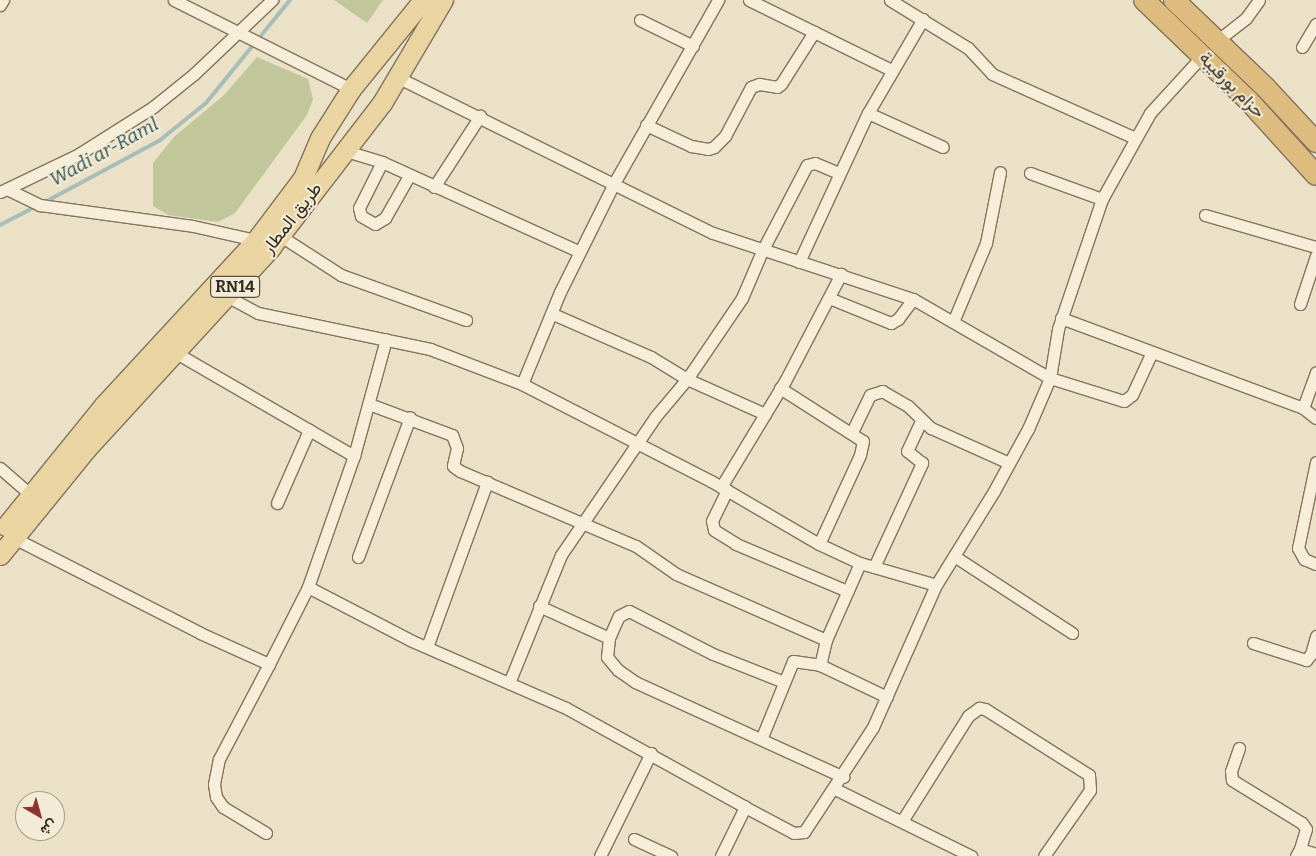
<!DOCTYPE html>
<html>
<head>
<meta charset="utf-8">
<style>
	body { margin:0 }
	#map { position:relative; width:1316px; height:856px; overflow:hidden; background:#eae1c6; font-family:Bitter,Vazirmatn,serif }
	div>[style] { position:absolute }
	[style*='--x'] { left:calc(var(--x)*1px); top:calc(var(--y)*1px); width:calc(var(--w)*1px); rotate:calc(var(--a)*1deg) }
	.green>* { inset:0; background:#c1c79b }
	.stream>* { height:4px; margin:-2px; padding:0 2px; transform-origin:2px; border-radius:2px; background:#a7beb8 }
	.roads { filter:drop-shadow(1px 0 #84735e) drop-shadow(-1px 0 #84735e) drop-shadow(0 1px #84735e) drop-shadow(0 -1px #84735e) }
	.minor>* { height:11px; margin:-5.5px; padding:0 5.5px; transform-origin:5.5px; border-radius:5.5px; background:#f6eed9 }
	.primary>* { height:19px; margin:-9.5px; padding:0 9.5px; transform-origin:9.5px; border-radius:9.5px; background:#ead5a2 }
	.trunk>* { height:20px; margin:-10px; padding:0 10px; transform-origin:10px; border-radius:10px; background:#debc80 }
	span { translate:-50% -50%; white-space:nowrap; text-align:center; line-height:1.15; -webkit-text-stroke:4px #f2ebd5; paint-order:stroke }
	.shield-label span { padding:1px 4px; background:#f2ebd5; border:1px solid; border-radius:4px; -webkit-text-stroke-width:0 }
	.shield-label { font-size:16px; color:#362b20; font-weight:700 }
	.street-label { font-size:18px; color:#362b20 }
	.water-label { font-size:19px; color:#315453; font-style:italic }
	.north { position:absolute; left:15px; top:791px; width:50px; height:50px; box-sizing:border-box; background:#f2ebd5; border:1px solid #a79e8d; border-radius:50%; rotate:142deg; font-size:14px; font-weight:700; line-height:20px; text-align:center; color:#362b20 }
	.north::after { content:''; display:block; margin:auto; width:18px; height:22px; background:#8e3533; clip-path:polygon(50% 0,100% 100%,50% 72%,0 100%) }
</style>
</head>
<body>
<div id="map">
	<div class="green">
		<div style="clip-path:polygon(334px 0,383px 0,367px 23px)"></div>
		<div style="clip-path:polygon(257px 57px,308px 79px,313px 99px,307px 115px,235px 213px,218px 222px,168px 215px,153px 206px,153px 163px,174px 137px,224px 95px)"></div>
	</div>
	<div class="stream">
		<div style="--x:45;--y:202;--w:129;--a:-28.2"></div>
		<div style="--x:159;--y:141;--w:60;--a:-39"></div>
		<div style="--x:206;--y:103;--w:133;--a:-50.8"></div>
		<div style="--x:0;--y:225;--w:42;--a:-27.2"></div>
	</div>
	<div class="roads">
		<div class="minor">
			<div style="--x:174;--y:0;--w:198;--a:26.7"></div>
			<div style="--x:749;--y:0;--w:158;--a:26.2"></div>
			<div style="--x:890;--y:0;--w:92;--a:31.6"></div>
			<div style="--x:968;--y:48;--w:35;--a:47"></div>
			<div style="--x:992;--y:74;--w:157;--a:24.1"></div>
			<div style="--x:0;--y:5;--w:6;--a:-59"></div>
			<div style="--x:640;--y:20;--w:59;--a:26.1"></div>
			<div style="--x:1218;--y:40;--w:36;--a:-38"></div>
			<div style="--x:1246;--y:18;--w:22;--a:-54"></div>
			<div style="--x:1302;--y:47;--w:27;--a:-59"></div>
			<div style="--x:399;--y:78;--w:350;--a:26.3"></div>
			<div style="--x:713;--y:233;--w:211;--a:18.3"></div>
			<div style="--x:913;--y:299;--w:158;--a:30"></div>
			<div style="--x:1050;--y:378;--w:77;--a:17.3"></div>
			<div style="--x:1124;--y:401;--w:10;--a:-37"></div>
			<div style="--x:1132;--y:395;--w:47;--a:-65.1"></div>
			<div style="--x:868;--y:113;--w:82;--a:24.4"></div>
			<div style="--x:646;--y:125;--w:50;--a:25"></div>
			<div style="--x:691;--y:146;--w:17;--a:10"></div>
			<div style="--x:708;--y:149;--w:6;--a:-18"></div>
			<div style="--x:714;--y:147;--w:16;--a:-45"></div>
			<div style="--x:725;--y:136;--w:55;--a:-62"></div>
			<div style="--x:751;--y:87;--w:9;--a:-21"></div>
			<div style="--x:759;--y:84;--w:18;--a:9"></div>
			<div style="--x:777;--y:87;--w:5;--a:-37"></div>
			<div style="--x:781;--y:84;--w:62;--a:-57.6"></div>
			<div style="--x:346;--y:151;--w:38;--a:17"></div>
			<div style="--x:382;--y:162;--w:217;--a:24.4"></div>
			<div style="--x:382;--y:162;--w:51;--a:116.6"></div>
			<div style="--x:359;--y:208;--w:8;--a:76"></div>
			<div style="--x:361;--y:216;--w:16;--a:30"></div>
			<div style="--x:375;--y:224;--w:12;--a:-31"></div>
			<div style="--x:385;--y:218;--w:48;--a:-60.3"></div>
			<div style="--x:1030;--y:173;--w:77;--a:19.9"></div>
			<div style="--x:434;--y:187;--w:85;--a:-57.1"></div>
			<div style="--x:7;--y:189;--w:37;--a:26"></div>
			<div style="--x:40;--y:205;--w:154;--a:7.8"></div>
			<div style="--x:193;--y:226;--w:69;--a:12.6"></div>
			<div style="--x:0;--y:192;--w:88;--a:-25.7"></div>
			<div style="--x:79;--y:154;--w:88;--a:-32.4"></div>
			<div style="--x:153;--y:107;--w:53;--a:-38.8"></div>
			<div style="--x:194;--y:74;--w:108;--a:-43.5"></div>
			<div style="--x:1205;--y:215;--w:116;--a:16.1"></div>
			<div style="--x:279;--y:235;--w:74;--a:32.8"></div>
			<div style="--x:341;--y:275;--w:133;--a:19.8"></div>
			<div style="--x:799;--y:262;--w:164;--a:-65.2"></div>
			<div style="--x:868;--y:113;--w:109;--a:-59.7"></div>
			<div style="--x:221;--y:293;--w:42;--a:28.4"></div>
			<div style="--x:258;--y:313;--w:176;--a:11.8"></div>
			<div style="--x:430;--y:349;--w:98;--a:20.8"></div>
			<div style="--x:522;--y:384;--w:212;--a:27.2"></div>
			<div style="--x:711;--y:481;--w:125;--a:30.3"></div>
			<div style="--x:819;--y:544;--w:45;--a:24.9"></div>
			<div style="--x:860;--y:563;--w:79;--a:16.1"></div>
			<div style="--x:829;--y:298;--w:67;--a:22"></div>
			<div style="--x:891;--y:323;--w:8;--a:-30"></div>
			<div style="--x:898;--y:319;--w:25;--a:-53"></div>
			<div style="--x:1300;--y:304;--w:51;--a:-71.6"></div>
			<div style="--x:1061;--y:318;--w:258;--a:20.4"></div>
			<div style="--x:1303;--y:408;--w:16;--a:38"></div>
			<div style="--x:953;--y:322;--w:86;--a:-67.3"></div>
			<div style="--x:986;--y:243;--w:72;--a:-78.8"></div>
			<div style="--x:522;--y:384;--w:100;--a:-67.6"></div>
			<div style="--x:560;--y:292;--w:119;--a:-63.6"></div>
			<div style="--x:613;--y:185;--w:213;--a:-60.4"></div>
			<div style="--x:780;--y:388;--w:98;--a:32.6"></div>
			<div style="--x:863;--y:441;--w:14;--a:102"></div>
			<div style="--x:860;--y:455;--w:98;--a:114.7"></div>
			<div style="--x:369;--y:404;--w:89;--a:20.5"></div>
			<div style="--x:452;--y:435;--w:14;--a:69"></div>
			<div style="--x:457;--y:448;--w:18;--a:103"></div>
			<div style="--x:453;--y:466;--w:9;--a:36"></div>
			<div style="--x:460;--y:471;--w:191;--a:23.1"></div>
			<div style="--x:636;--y:546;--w:49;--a:35"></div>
			<div style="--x:676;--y:574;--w:164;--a:23.7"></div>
			<div style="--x:1303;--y:408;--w:38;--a:-70"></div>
			<div style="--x:765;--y:414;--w:85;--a:-155.8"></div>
			<div style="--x:687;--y:379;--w:98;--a:-55.8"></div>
			<div style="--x:742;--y:298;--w:51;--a:-66.9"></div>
			<div style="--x:762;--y:251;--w:97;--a:-62.4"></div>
			<div style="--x:807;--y:165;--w:8;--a:-14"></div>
			<div style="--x:815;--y:163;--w:26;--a:23"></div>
			<div style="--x:852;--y:432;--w:41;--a:-64.1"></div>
			<div style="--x:870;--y:395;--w:13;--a:-18"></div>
			<div style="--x:882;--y:391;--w:30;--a:30"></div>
			<div style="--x:908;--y:406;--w:32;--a:44"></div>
			<div style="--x:931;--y:428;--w:85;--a:24.2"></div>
			<div style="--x:354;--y:456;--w:121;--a:-74.7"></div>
			<div style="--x:1316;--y:462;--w:88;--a:101.8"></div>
			<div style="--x:1298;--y:548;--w:13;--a:61"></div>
			<div style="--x:1304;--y:559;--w:13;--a:23"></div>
			<div style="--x:0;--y:468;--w:41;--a:41.1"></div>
			<div style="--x:721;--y:487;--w:124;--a:-58.9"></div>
			<div style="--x:785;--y:381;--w:121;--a:-62.4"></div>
			<div style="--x:727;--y:490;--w:34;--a:116"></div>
			<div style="--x:712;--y:521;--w:9;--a:77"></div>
			<div style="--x:714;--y:530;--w:26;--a:32"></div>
			<div style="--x:736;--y:544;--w:121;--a:22.9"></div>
			<div style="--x:277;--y:503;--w:80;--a:-66.3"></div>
			<div style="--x:10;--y:536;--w:213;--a:27"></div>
			<div style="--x:200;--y:633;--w:76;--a:24.2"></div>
			<div style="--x:269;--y:664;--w:86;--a:-63.1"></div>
			<div style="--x:308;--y:587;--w:139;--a:-70.7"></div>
			<div style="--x:354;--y:456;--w:211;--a:-149.9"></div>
			<div style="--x:954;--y:556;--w:141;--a:33.1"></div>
			<div style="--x:358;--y:557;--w:149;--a:-69.6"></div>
			<div style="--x:860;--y:563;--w:84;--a:113.8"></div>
			<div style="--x:826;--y:640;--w:26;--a:103"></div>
			<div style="--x:820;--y:665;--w:74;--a:25.5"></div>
			<div style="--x:874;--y:567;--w:115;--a:-65.2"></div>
			<div style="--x:922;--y:463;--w:19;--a:-141"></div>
			<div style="--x:907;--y:451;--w:33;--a:-65"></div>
			<div style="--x:308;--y:587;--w:117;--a:27.4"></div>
			<div style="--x:412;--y:641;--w:168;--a:23.5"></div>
			<div style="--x:566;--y:708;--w:205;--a:28.9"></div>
			<div style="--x:745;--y:807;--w:55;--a:28"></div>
			<div style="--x:794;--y:833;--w:10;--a:-6"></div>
			<div style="--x:804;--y:832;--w:126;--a:-56.7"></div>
			<div style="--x:873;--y:727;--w:155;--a:-66.1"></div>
			<div style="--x:936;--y:585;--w:110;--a:-58.3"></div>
			<div style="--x:994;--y:491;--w:71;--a:-61.3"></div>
			<div style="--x:1028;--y:429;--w:56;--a:-66.7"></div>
			<div style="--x:1050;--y:378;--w:50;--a:-80.7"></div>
			<div style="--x:1058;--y:329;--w:137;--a:-71.3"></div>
			<div style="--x:1102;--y:199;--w:98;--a:-60.8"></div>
			<div style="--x:1150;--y:113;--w:79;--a:-47.6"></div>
			<div style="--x:539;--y:606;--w:77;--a:24.6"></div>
			<div style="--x:609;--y:638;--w:19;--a:96"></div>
			<div style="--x:607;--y:657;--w:17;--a:50"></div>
			<div style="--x:618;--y:670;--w:21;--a:35"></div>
			<div style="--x:635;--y:682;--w:229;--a:24.5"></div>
			<div style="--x:609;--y:638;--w:24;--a:-66"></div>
			<div style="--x:619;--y:616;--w:11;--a:-27"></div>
			<div style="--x:629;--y:611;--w:94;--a:27.1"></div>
			<div style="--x:713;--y:654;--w:76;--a:21.5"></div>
			<div style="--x:1253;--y:643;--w:56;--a:17.8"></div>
			<div style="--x:1306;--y:660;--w:8;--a:-50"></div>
			<div style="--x:1311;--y:654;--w:19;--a:-74"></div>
			<div style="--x:427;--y:647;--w:176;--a:-70"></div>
			<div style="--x:509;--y:683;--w:138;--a:-67.9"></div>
			<div style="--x:561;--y:555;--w:167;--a:-55.7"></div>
			<div style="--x:655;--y:417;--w:50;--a:-49.9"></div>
			<div style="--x:687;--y:379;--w:42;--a:-148.6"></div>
			<div style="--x:651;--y:357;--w:109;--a:-156.3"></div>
			<div style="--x:762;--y:737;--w:82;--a:-67.8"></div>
			<div style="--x:793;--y:661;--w:27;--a:8"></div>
			<div style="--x:1239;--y:748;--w:24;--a:109"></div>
			<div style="--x:1231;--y:771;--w:9;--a:84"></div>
			<div style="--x:1232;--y:780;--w:82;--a:31.6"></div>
			<div style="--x:1302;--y:823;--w:7;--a:56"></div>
			<div style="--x:1306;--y:829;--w:21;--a:107"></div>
			<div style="--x:835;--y:789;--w:152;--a:26.2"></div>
			<div style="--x:902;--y:821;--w:124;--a:-57.8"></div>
			<div style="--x:968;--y:716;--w:14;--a:-36"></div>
			<div style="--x:979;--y:708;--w:6;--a:9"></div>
			<div style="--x:985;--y:709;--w:123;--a:32.4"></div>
			<div style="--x:1089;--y:775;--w:15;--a:86"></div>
			<div style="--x:1090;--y:790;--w:80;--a:124.9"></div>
			<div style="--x:266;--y:833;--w:50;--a:-148.8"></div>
			<div style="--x:223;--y:807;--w:12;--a:-125"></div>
			<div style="--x:216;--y:797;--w:13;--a:-99"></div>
			<div style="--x:214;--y:784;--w:25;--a:-79"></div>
			<div style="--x:219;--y:759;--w:107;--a:-62.2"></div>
			<div style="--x:634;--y:839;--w:41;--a:24.7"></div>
			<div style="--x:600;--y:856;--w:115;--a:-63.7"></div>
			<div style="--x:721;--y:856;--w:55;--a:-63.9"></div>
			<div style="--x:1296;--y:856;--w:8;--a:-60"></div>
			<div style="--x:1300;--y:849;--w:17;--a:17"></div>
		</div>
		<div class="primary">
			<div style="--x:6;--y:526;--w:156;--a:-51"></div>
			<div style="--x:104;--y:405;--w:226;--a:-47.3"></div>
			<div style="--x:257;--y:239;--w:76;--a:-53"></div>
			<div style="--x:303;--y:178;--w:43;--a:-67"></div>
			<div style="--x:320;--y:138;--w:58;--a:-57.7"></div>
			<div style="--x:351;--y:89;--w:114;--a:-51"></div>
			<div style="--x:0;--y:555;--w:138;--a:-50.9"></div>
			<div style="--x:87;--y:448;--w:273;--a:-47.5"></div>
			<div style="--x:271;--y:247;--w:182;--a:-52.4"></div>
			<div style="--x:382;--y:103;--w:120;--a:-59.4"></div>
		</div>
		<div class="trunk">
			<div style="--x:1144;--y:0;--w:144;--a:43.9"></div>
			<div style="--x:1248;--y:100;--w:101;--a:47.8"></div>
			<div style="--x:1174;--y:0;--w:127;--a:43.7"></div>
			<div style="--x:1266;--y:88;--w:74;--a:47.2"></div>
		</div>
	</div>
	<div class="shield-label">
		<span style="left:235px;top:287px">RN14</span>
	</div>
	<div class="street-label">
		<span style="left:1232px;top:85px;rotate:45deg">حزام بورقيبة</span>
		<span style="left:292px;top:218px;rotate:-52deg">طريق المطار</span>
	</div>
	<div class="water-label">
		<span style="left:104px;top:152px;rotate:-29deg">Wadi ar-Raml</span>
	</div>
	<div class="north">ش</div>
</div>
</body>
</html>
